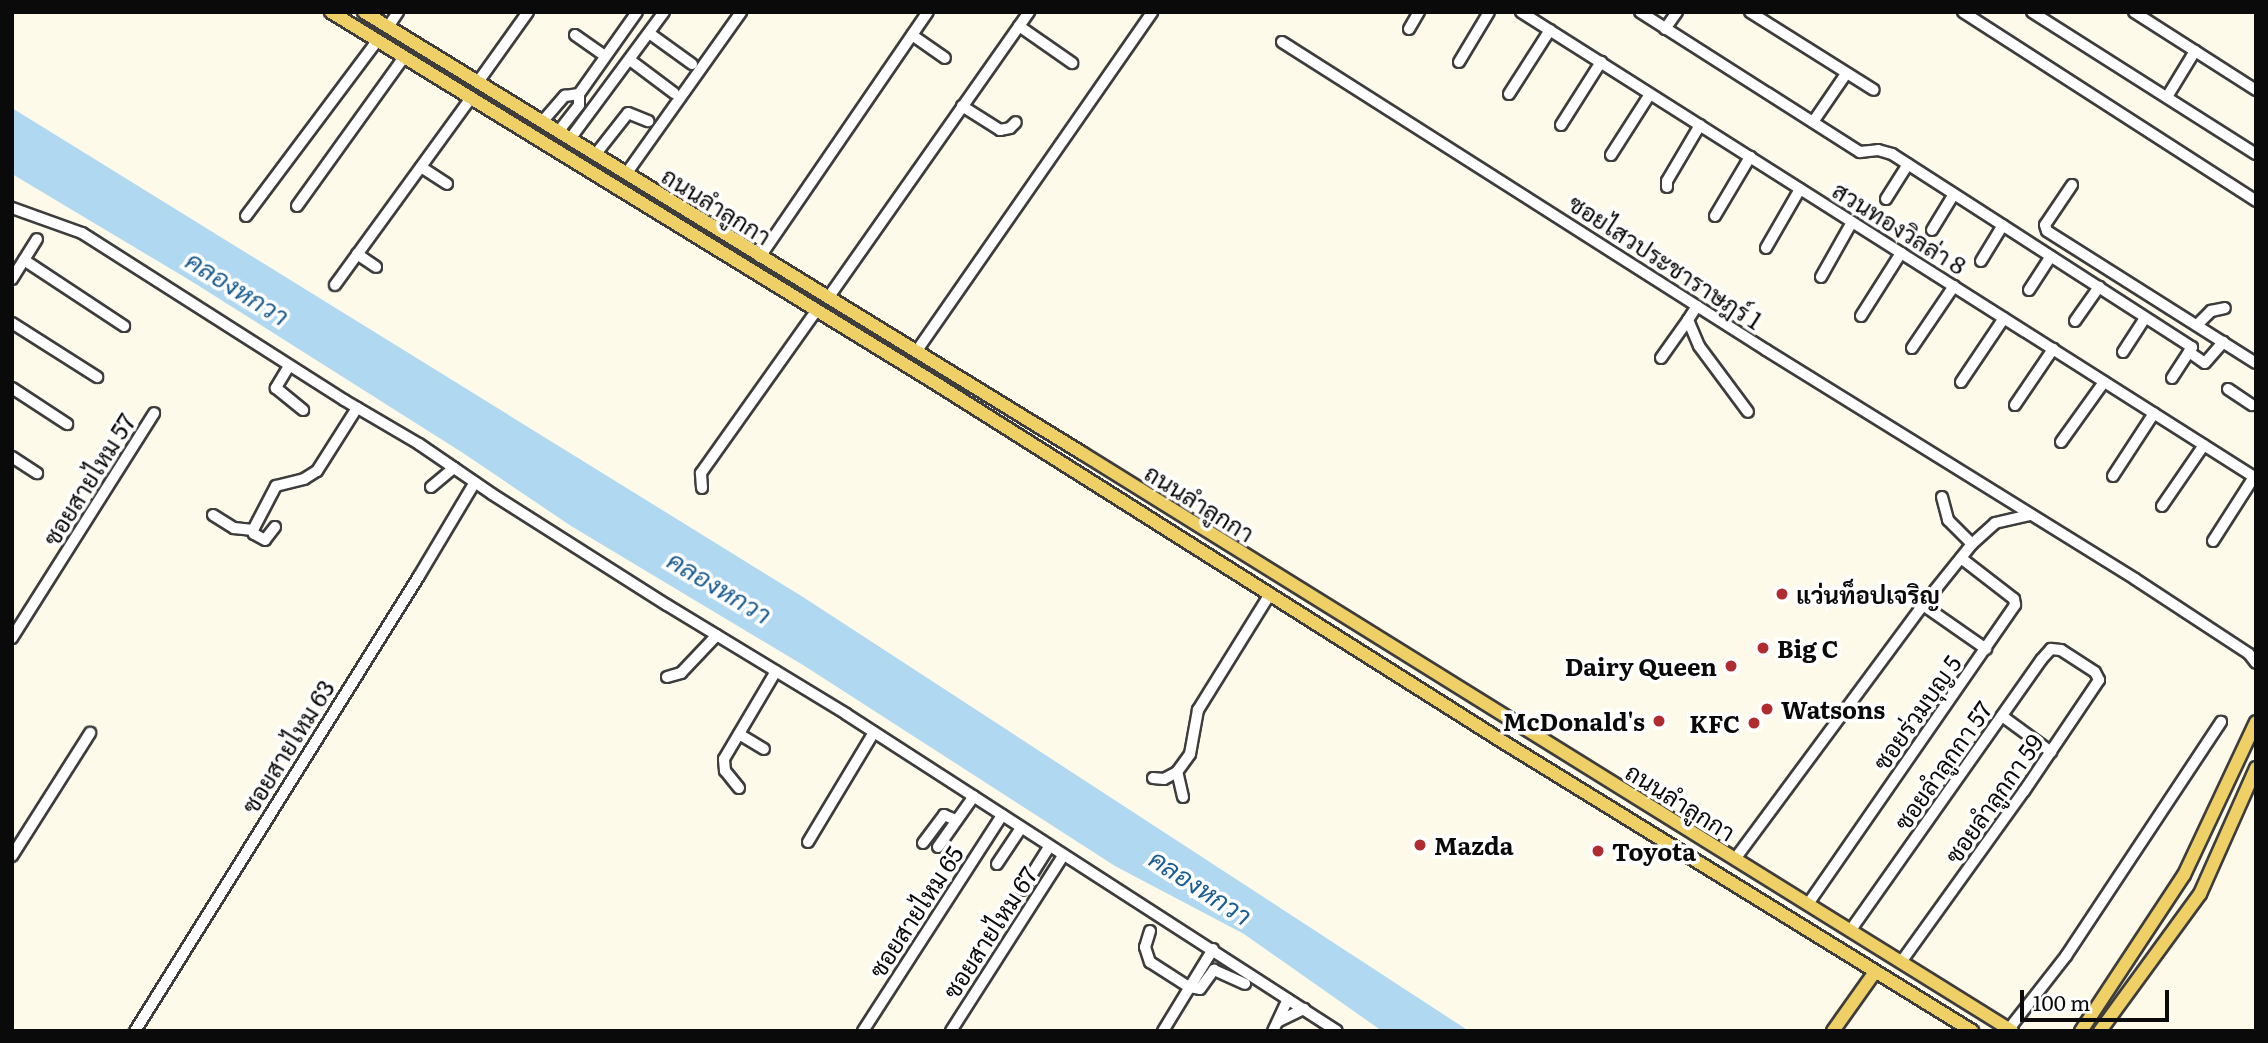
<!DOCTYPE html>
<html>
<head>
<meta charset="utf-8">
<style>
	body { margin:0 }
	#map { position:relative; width:2268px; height:1043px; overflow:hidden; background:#fefae9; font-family:Literata,Sarabun,serif }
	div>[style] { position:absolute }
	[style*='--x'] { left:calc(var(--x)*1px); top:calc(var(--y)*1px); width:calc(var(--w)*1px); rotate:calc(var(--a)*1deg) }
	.water>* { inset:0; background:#b1d8f1 }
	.roads { filter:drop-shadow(2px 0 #3d3d3d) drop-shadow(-2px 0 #3d3d3d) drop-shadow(0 2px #3d3d3d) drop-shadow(0 -2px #3d3d3d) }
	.minor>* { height:10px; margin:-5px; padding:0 5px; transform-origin:5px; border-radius:5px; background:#fff }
	.major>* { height:12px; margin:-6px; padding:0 6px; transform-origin:6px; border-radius:6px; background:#efd067 }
	.dots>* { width:19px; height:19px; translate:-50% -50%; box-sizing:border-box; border:4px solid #fff; border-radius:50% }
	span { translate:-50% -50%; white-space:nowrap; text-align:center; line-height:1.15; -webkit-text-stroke:7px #fff; paint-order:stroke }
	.street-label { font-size:24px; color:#0a0a0a }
	.poi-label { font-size:24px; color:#0a0a0a; font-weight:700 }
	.left { translate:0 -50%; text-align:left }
	.right { translate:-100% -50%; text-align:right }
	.water-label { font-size:26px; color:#1d5e92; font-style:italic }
	.frame { position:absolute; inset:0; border:14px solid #0a0a0a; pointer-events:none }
	.scale { position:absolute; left:2020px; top:990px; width:149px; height:32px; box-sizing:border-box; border:4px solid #0a0a0a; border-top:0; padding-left:9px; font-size:21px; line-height:24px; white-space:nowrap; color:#0a0a0a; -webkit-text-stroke:5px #fff; paint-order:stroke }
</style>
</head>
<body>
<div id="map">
	<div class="water">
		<div style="clip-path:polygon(12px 108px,803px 597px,1469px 1031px,1382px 1031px,1244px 934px,1115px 866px,803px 665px,571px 526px,463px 453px,191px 281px,12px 174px)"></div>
	</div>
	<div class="roads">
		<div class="minor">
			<div style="--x:1521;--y:12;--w:870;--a:32.38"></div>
			<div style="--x:1640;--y:12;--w:261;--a:32.5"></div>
			<div style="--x:1860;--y:152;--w:18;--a:-6"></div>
			<div style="--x:1878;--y:150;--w:15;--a:16"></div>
			<div style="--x:1892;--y:154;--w:357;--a:32.8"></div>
			<div style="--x:2192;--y:347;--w:6;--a:121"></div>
			<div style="--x:1750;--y:12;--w:146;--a:32.2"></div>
			<div style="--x:1963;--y:12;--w:349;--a:32.8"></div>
			<div style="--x:2032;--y:12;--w:265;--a:32.4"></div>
			<div style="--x:2134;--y:12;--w:145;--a:32.6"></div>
			<div style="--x:1019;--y:26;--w:65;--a:34.9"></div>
			<div style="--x:388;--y:27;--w:18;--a:-56"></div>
			<div style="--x:1409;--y:29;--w:20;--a:-60"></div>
			<div style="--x:1665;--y:29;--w:21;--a:-55"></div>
			<div style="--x:649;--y:33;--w:53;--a:35.8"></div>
			<div style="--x:575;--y:35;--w:37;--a:35"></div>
			<div style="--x:912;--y:35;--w:40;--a:34.9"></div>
			<div style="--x:1282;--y:42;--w:574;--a:32.47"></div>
			<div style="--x:1766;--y:350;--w:434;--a:31.8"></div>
			<div style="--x:2135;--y:579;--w:136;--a:33.3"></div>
			<div style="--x:2249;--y:654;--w:11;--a:52"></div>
			<div style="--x:630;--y:60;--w:55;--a:36.9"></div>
			<div style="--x:1459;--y:62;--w:58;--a:-59"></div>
			<div style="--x:478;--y:82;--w:86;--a:-54.5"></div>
			<div style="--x:1509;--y:94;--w:76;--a:-57.4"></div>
			<div style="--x:2167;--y:97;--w:54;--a:-58.7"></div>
			<div style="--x:962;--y:106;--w:45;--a:32.3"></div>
			<div style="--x:1000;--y:130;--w:10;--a:-11"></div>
			<div style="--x:1010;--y:128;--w:8;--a:-45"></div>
			<div style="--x:542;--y:122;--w:35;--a:-49"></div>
			<div style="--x:565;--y:96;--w:14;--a:-8"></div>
			<div style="--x:1813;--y:122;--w:58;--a:-55.5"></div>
			<div style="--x:1561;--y:125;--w:75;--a:-57.6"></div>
			<div style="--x:558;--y:132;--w:34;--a:-52"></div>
			<div style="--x:579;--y:105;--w:11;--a:-90"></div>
			<div style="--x:579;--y:94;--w:100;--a:-54.7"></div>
			<div style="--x:570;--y:139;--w:158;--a:-53.5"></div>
			<div style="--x:595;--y:155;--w:53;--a:-51.8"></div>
			<div style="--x:628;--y:113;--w:22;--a:22"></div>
			<div style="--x:1611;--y:155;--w:72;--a:-57.4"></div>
			<div style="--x:421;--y:167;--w:31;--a:33"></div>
			<div style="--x:626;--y:174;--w:199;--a:-54.6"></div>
			<div style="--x:2072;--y:185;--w:48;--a:124"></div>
			<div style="--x:2045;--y:225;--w:6;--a:72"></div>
			<div style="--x:2047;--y:231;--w:247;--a:32.3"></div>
			<div style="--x:1667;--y:187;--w:6;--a:-90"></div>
			<div style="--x:1667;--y:181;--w:65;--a:-59.5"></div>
			<div style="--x:1886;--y:199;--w:41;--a:-57.8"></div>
			<div style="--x:297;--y:206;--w:183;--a:-54.3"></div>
			<div style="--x:12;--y:208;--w:74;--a:19.7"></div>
			<div style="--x:82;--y:233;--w:311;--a:32.5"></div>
			<div style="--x:344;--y:400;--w:87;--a:30.4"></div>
			<div style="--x:419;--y:444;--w:88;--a:34.4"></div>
			<div style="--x:492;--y:494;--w:207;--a:32.4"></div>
			<div style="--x:667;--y:605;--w:210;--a:31.3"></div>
			<div style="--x:846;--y:714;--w:584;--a:32.85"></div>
			<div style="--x:246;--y:216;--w:219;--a:-53.2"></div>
			<div style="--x:1715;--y:216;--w:69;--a:-59.3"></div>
			<div style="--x:1932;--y:230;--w:42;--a:-58.6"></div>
			<div style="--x:1766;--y:248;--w:68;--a:-60"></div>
			<div style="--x:357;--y:254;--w:23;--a:34"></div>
			<div style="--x:760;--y:257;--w:297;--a:-55.6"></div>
			<div style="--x:24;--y:260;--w:120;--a:33.4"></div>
			<div style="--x:1981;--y:261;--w:42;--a:-58.6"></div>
			<div style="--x:1821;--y:277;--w:63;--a:-60.6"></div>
			<div style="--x:12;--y:279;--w:47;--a:-58"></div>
			<div style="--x:335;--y:285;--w:231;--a:-54"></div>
			<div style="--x:2029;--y:290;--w:40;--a:-57.1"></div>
			<div style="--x:828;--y:298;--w:350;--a:-54.9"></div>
			<div style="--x:1697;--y:306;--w:17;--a:123"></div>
			<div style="--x:1688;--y:320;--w:28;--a:67"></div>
			<div style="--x:1699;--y:346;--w:82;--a:53.4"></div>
			<div style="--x:1861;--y:316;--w:75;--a:-57.6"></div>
			<div style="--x:2075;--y:321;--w:42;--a:-54.8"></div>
			<div style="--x:12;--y:323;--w:101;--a:32.4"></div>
			<div style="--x:2197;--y:325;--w:20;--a:-45"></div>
			<div style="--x:2211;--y:311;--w:14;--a:-12"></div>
			<div style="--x:1912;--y:348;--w:75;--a:-55.9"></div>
			<div style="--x:916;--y:352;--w:414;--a:-55.2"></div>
			<div style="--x:2123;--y:352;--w:40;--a:-57.1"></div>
			<div style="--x:1661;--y:358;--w:47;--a:-54.6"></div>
			<div style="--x:289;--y:366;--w:26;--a:121"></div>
			<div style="--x:276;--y:388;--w:35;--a:39"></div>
			<div style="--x:2172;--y:378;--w:31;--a:-57"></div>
			<div style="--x:2189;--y:352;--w:19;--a:35"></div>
			<div style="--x:2205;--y:363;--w:28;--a:-49"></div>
			<div style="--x:1961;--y:382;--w:77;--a:-56.1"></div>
			<div style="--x:12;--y:388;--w:66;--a:33.2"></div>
			<div style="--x:2228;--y:389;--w:29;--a:34"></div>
			<div style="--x:2015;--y:405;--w:68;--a:-55.8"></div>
			<div style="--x:2061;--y:442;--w:74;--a:-54.4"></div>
			<div style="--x:12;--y:457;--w:30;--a:33"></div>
			<div style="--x:2113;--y:476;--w:75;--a:-56.9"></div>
			<div style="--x:431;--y:487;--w:30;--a:-40"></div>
			<div style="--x:702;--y:488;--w:15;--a:-94"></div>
			<div style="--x:701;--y:473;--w:199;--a:-54.6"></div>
			<div style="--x:1942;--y:497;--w:24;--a:75"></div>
			<div style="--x:1948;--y:520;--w:34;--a:45"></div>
			<div style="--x:2162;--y:506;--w:74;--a:-55.5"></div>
			<div style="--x:213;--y:515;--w:25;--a:32"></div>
			<div style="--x:234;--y:528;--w:19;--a:6"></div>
			<div style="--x:275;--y:527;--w:16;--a:128"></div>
			<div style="--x:265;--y:540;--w:13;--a:-151"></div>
			<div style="--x:254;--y:534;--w:4;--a:-104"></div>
			<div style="--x:253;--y:530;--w:50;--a:-62.4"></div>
			<div style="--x:276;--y:486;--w:29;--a:-14"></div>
			<div style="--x:304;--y:479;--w:15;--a:-32"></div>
			<div style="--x:317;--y:471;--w:75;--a:-57.6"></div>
			<div style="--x:2213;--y:541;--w:76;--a:-57.4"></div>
			<div style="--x:1923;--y:605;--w:77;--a:34.9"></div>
			<div style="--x:12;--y:638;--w:266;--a:-57.7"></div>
			<div style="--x:667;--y:677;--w:15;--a:-16"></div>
			<div style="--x:681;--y:673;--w:52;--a:-46.5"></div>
			<div style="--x:2002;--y:716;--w:61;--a:36.3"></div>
			<div style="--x:739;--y:734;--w:29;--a:31"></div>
			<div style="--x:1153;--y:778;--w:11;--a:5"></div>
			<div style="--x:1164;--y:779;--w:15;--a:-28"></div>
			<div style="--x:739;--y:788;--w:22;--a:-129"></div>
			<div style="--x:725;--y:771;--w:12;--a:-95"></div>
			<div style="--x:724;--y:759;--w:102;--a:-59.4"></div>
			<div style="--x:1183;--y:797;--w:26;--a:-103"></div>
			<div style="--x:1177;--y:772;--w:22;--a:-54"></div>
			<div style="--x:1190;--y:754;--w:45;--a:-79.7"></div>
			<div style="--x:1198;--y:710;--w:137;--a:-58.2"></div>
			<div style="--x:808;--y:842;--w:128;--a:-59"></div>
			<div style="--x:923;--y:843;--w:35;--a:-53"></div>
			<div style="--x:944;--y:815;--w:13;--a:23"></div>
			<div style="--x:938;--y:847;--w:62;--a:-54.8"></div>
			<div style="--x:12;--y:856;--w:146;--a:-57.6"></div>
			<div style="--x:1735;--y:859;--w:316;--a:-53.5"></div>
			<div style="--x:1923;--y:605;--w:78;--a:-51.2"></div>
			<div style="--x:1972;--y:544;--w:31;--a:-42"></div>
			<div style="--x:1995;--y:523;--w:35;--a:-13"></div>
			<div style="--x:997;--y:864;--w:43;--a:-56.3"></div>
			<div style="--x:1022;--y:890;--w:51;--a:-57.9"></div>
			<div style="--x:1808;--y:904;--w:364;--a:-55.3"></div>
			<div style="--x:2015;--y:605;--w:6;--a:-99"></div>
			<div style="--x:2014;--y:599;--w:67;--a:-142.3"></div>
			<div style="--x:1150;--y:931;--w:17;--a:107"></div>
			<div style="--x:1145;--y:947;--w:16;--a:72"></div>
			<div style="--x:1150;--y:962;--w:46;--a:32.7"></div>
			<div style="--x:1189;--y:987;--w:11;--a:10"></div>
			<div style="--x:1200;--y:989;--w:24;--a:-54"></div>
			<div style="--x:1214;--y:970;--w:34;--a:24"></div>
			<div style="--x:1850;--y:931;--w:332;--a:-54.8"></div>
			<div style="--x:2041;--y:660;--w:15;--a:-48"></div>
			<div style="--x:2051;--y:649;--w:10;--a:6"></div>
			<div style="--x:2061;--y:650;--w:40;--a:32.9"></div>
			<div style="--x:2095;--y:672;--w:9;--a:63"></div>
			<div style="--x:2099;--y:680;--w:134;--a:124"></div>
			<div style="--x:2024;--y:791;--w:211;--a:125.7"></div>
			<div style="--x:1279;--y:1021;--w:28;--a:-26"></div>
			<div style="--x:2009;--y:1029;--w:93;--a:-52"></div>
			<div style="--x:2066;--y:956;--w:281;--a:-56.5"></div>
			<div style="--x:135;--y:1031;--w:536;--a:-58.03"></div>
			<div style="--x:419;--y:576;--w:109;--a:-59.2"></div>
			<div style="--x:863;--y:1031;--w:257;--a:-57.2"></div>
			<div style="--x:951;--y:1031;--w:208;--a:-57.4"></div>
			<div style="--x:1163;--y:1031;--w:96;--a:-58.6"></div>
			<div style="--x:1273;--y:1031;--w:35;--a:-65"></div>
		</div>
		<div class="major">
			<div style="--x:331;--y:12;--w:715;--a:31.55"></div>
			<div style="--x:940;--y:386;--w:668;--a:32.29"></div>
			<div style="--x:1505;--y:743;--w:549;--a:31.66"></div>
			<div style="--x:364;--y:12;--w:843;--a:31.56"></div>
			<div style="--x:1082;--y:453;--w:1095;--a:31.86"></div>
			<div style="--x:1833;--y:1031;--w:72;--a:-54.6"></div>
			<div style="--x:2081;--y:1031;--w:187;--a:-56.6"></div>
			<div style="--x:2184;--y:875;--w:169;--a:-64.8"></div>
			<div style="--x:2100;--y:1031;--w:170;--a:-53.9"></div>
			<div style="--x:2200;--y:894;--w:138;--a:-66"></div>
		</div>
	</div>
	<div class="dots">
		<div style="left:1782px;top:594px;background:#b02c31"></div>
		<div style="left:1763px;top:648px;background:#b02c31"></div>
		<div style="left:1731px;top:666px;background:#b02c31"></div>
		<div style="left:1767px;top:709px;background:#b02c31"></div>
		<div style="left:1659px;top:721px;background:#b02c31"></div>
		<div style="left:1754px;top:723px;background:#b02c31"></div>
		<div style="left:1420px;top:845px;background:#b02c31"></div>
		<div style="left:1598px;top:851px;background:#b02c31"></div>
	</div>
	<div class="street-label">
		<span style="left:717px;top:205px;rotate:32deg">ถนนลำลูกกา</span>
		<span style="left:1900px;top:227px;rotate:32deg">สวนทองวิลล่า 8</span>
		<span style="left:1666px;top:261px;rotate:33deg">ซอยไสวประชาราษฎร์ 1</span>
		<span style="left:88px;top:479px;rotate:-58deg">ซอยสายไหม 57</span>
		<span style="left:1200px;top:502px;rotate:32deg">ถนนลำลูกกา</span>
		<span style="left:1916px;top:712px;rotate:-55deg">ซอยร่วมบุญ 5</span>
		<span style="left:287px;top:746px;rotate:-58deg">ซอยสายไหม 63</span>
		<span style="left:1942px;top:765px;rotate:-55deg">ซอยลำลูกกา 57</span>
		<span style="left:1993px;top:798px;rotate:-55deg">ซอยลำลูกกา 59</span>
		<span style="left:1681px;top:801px;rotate:32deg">ถนนลำลูกกา</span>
		<span style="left:915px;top:911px;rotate:-57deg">ซอยสายไหม 65</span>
		<span style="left:989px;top:932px;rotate:-57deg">ซอยสายไหม 67</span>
	</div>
	<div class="poi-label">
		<span class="left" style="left:1796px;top:594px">แว่นท็อปเจริญ</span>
		<span class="left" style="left:1777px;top:648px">Big C</span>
		<span class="right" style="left:1717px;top:666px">Dairy Queen</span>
		<span class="left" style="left:1781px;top:709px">Watsons</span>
		<span class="right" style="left:1645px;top:721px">McDonald's</span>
		<span class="right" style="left:1740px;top:723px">KFC</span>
		<span class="left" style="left:1434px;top:845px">Mazda</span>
		<span class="left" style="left:1612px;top:851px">Toyota</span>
	</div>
	<div class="water-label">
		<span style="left:238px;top:287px;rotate:32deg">คลองหกวา</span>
		<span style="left:720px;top:586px;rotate:31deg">คลองหกวา</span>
		<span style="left:1201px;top:886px;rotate:33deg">คลองหกวา</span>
	</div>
	<div class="frame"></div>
	<div class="scale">100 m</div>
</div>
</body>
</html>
